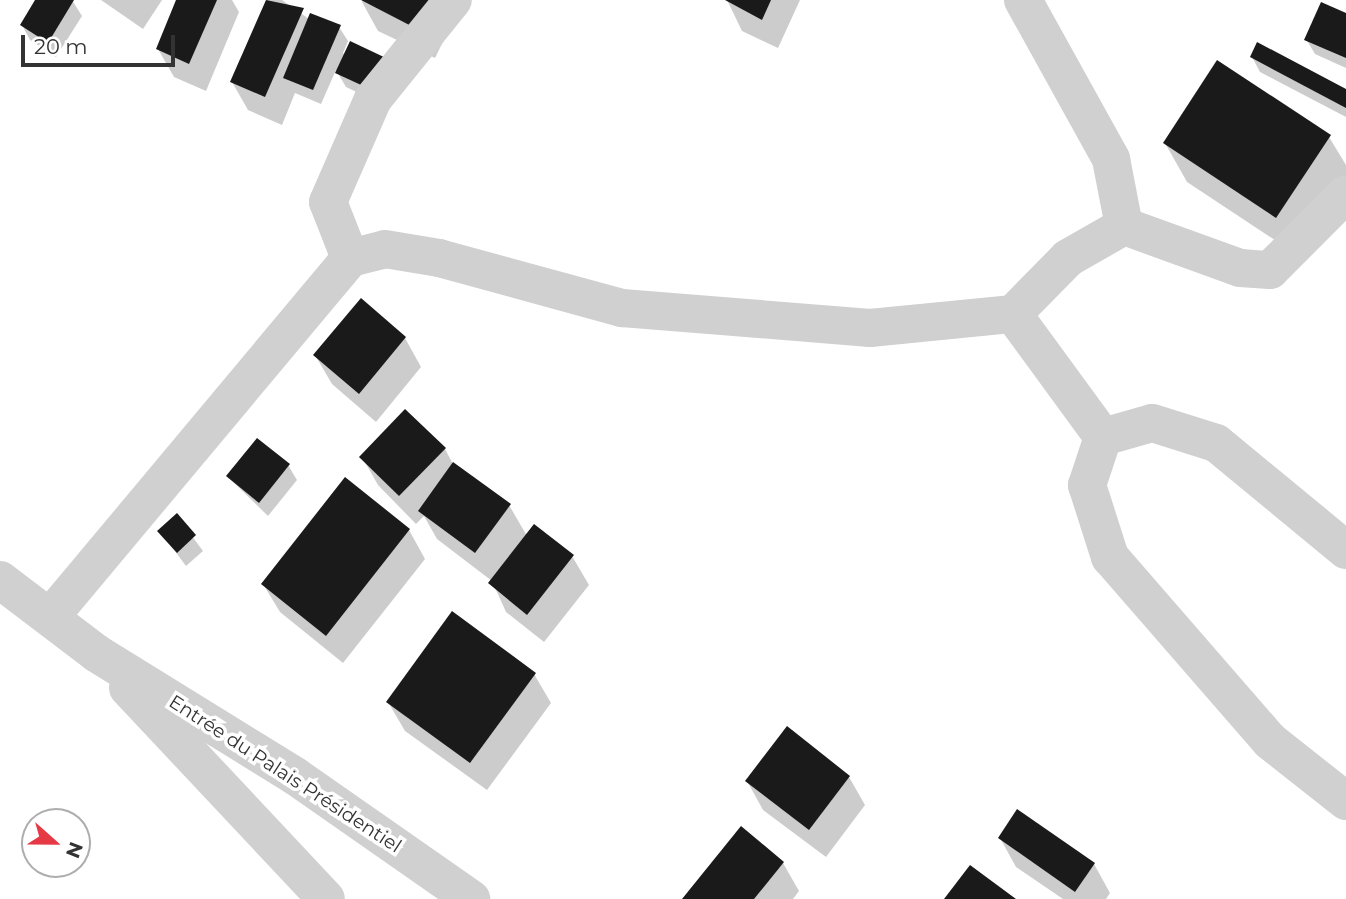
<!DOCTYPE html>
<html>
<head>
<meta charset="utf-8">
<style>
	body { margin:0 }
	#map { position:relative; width:1346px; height:899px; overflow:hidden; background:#fff; font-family:Montserrat,sans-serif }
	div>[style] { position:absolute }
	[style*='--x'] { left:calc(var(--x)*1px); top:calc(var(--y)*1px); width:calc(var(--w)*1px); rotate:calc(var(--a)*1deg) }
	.shadow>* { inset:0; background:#0003 }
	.building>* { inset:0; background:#1a1a1a }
	.minor>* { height:38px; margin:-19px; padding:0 19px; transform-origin:19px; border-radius:19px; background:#d0d0d0 }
	.tertiary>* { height:38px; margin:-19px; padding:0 19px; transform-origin:19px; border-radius:19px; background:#d0d0d0 }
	span { translate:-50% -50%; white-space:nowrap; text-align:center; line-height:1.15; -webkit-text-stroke:7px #fff; paint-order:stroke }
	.street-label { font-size:19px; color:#333 }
	.north { position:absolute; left:21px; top:808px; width:70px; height:70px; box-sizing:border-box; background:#fff; border:2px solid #adadad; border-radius:50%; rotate:111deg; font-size:19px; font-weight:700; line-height:28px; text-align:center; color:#333 }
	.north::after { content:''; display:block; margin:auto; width:24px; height:32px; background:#e63946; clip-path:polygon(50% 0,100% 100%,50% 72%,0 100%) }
	.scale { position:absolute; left:21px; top:35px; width:154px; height:32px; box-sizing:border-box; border:4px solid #333; border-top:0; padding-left:9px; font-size:21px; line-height:24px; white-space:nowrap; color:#333; -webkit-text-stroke:5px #fff; paint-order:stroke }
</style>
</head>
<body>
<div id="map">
	<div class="shadow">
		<div style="clip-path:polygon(37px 0,72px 0,82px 16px,56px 57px,30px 40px,22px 25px)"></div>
		<div style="clip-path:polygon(101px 0,162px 0,143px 29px)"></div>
		<div style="clip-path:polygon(178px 0,232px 0,239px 12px,206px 91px,174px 77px,158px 49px)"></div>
		<div style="clip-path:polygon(267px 0,282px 0,309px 19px,339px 27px,348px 41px,343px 53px,380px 103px,346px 87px,336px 70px,321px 104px,295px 93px,282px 125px,248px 110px,232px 82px)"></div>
		<div style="clip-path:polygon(727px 0,800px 0,778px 48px,742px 31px)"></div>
		<div style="clip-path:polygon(362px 2px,363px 0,457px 13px,435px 58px,378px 31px)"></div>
		<div style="clip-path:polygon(1346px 15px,1346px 68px,1315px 54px,1306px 39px)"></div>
		<div style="clip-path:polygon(1252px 57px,1346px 91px,1346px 117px,1260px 72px)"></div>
		<div style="clip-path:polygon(1329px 137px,1346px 165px,1346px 185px,1299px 256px,1187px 182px,1165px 143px)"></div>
		<div style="clip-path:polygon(405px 338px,421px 367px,376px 422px,332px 384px,315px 355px)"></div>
		<div style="clip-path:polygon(445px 449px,453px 464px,509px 505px,527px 536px,572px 556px,589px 585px,544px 642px,506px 612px,492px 581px,437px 539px,424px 516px,416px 524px,378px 485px,362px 457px)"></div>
		<div style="clip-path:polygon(288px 465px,297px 480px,268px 516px,228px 477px)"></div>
		<div style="clip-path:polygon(345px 480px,409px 530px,425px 559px,343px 663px,280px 612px,263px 584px)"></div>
		<div style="clip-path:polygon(177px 516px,203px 551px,186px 566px,160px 531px)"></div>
		<div style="clip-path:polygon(534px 674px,551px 703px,487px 790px,405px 731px,388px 702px)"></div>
		<div style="clip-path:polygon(849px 777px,865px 805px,826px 857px,763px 810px,747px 781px)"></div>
		<div style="clip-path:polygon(1018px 811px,1094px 864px,1110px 893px,1106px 899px,1063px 899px,1016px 867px,1000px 838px)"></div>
		<div style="clip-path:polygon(783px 863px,799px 891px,793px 899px,684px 899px)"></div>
	</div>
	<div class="building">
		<div style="clip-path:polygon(35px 0,74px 0,48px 43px,20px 25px)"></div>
		<div style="clip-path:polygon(176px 0,217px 0,189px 64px,156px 49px)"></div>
		<div style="clip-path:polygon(266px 0,304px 8px,265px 97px,230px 82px)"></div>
		<div style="clip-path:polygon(361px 0,433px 0,419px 30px)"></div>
		<div style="clip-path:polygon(725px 0,771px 0,762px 20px)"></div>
		<div style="clip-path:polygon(1321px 2px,1346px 13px,1346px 58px,1304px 40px)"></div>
		<div style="clip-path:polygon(310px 13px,341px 25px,313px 90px,283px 78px)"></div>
		<div style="clip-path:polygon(350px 41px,386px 58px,372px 90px,335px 73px)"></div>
		<div style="clip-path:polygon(1257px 42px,1346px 89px,1346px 108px,1250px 57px)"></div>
		<div style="clip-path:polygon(1217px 60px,1331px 135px,1276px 218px,1163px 143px)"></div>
		<div style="clip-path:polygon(361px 298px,406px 337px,359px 394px,313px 355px)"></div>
		<div style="clip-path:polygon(405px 409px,446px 448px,399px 496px,359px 457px)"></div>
		<div style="clip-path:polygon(257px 438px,290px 464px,259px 503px,226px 476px)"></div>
		<div style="clip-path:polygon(453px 462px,511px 504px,475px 553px,418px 511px)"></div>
		<div style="clip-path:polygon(345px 477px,410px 529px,326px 636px,261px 584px)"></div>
		<div style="clip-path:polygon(177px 513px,196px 535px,177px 553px,157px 531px)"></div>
		<div style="clip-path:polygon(534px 524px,574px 555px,527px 615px,488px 583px)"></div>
		<div style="clip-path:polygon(452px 611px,536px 673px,470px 763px,386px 702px)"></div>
		<div style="clip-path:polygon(787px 726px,850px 776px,809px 830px,745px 781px)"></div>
		<div style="clip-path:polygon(1017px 809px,1095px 863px,1075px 892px,998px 838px)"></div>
		<div style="clip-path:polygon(741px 826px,784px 862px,754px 899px,682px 899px)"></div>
		<div style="clip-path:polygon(970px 865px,1016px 899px,944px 899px)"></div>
	</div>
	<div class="minor">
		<div style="--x:1023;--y:0;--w:182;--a:61"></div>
		<div style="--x:1111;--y:159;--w:68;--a:79"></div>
		<div style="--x:350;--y:258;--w:60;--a:-111.4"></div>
		<div style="--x:328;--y:202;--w:112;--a:-66.4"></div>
		<div style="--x:373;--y:99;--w:127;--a:-51.1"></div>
		<div style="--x:1013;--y:314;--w:152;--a:53.8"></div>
		<div style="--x:51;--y:616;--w:466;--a:-50.1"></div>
		<div style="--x:350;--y:258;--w:36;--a:-14"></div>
		<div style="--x:385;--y:249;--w:55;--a:9.5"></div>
		<div style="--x:439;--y:258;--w:190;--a:15.3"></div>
		<div style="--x:622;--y:308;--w:249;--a:4.6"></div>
		<div style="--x:870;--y:328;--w:144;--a:-5.6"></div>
		<div style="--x:1013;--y:314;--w:78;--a:-45.5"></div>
		<div style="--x:1068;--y:258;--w:64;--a:-29.7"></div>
		<div style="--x:1124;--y:226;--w:123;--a:19.9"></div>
		<div style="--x:1240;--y:268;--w:30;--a:4"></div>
		<div style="--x:1270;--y:270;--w:107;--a:-45"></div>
	</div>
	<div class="tertiary">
		<div style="--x:1346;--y:550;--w:168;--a:-140.5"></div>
		<div style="--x:1216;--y:443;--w:67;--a:-162.6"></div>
		<div style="--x:1152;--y:423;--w:51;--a:164.1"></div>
		<div style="--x:1103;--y:437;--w:51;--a:108.4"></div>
		<div style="--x:1087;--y:485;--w:76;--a:72.3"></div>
		<div style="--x:1110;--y:557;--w:244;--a:49"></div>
		<div style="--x:1270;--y:741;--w:97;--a:38.3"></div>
		<div style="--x:0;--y:580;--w:121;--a:37.2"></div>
		<div style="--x:96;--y:653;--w:234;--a:31.7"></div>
		<div style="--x:295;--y:776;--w:215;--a:34.9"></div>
		<div style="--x:128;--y:688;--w:289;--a:46.8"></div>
	</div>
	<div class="street-label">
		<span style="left:285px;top:774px;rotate:33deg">Entrée du Palais Présidentiel</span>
	</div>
	<div class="north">N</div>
	<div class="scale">20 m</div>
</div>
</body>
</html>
